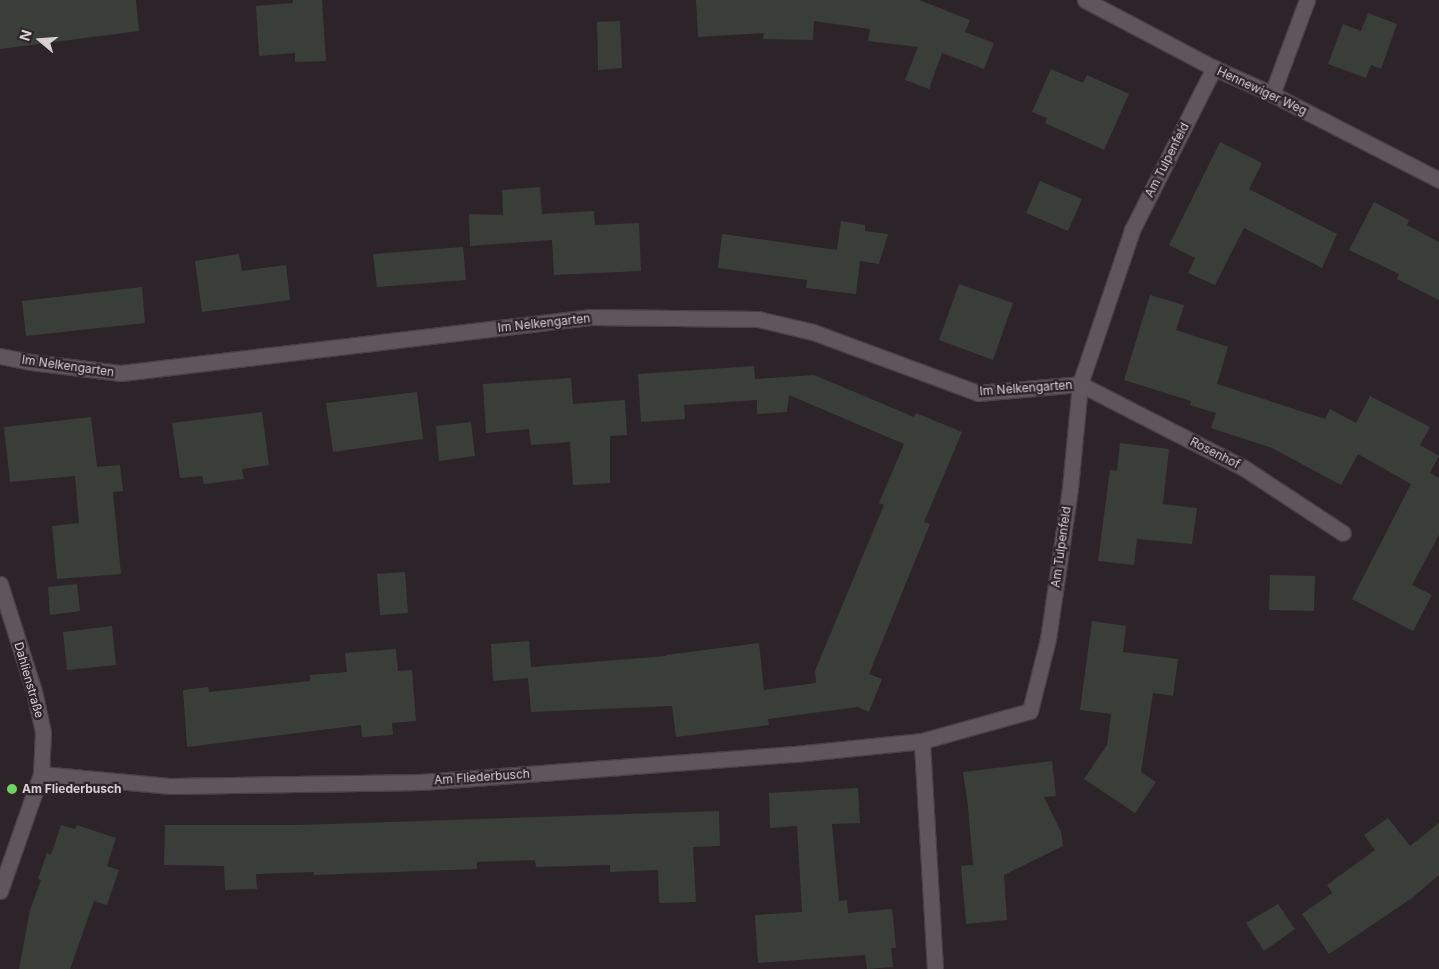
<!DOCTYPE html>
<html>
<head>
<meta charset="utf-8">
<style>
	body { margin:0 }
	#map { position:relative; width:1439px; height:969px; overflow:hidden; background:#2c2428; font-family:Inter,sans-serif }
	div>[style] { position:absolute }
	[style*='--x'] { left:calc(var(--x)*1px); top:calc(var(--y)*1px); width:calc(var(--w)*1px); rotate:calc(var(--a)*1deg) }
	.building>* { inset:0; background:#393f38 }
	.roads { filter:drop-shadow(1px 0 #474044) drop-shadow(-1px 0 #474044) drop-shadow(0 1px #474044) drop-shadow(0 -1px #474044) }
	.minor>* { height:15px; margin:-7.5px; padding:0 7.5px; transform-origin:7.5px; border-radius:7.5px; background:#5f565b }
	.dots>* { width:14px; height:14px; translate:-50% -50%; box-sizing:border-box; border:2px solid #2c2428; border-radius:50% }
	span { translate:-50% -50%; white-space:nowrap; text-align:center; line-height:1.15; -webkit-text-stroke:4.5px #2c2428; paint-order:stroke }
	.street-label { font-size:12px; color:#d7d1d4 }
	.poi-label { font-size:12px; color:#d7d1d4; font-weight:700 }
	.left { translate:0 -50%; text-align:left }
	.north { position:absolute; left:15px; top:15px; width:50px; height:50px; -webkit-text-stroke:4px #2c2428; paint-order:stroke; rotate:288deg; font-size:14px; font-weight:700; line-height:20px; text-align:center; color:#d7d1d4 }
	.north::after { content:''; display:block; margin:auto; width:18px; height:22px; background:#d7d1d4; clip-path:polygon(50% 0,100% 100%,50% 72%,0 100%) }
</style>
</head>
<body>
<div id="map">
	<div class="building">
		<div style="clip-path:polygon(0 0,136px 0,139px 31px,0 49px)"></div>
		<div style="clip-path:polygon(293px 0,322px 0,326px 61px,295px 62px,295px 53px,259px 56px,256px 6px,293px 3px)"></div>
		<div style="clip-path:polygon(696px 0,919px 0,970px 20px,965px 32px,994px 43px,984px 69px,942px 53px,929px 89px,905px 80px,918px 47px,868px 41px,870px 29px,814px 21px,813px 40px,763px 39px,764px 33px,698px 37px)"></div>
		<div style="clip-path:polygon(1368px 13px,1397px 24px,1381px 69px,1371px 65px,1366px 78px,1328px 64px,1343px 24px,1361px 31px)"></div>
		<div style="clip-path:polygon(620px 21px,622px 68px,598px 70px,597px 22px)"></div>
		<div style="clip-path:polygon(1051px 69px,1083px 83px,1087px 75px,1129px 94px,1104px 150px,1045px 123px,1047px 118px,1032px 112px)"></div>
		<div style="clip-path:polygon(1220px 142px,1262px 163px,1249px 189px,1337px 234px,1322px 268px,1244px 228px,1215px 285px,1188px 273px,1195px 258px,1169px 245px)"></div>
		<div style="clip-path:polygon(1040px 181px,1082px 199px,1068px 231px,1026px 213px)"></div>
		<div style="clip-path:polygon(540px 187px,542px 214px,594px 211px,595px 225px,639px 223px,641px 271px,554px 275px,552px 240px,470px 246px,469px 214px,503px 215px,502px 190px)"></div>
		<div style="clip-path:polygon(1374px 202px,1409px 220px,1407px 225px,1439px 242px,1439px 300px,1397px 279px,1399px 274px,1349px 250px)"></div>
		<div style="clip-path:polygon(841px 221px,865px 225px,865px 231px,888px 234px,879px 264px,860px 261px,856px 294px,806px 288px,807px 280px,718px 268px,722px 234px,837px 250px)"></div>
		<div style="clip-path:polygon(463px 247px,466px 280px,377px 287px,373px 254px)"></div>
		<div style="clip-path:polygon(239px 254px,242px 271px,286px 265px,290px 300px,202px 312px,195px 261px)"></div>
		<div style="clip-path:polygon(959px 284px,1013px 303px,993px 360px,939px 340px)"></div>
		<div style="clip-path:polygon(142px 287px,145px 323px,26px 336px,22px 301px)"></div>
		<div style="clip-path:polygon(1150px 295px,1184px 305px,1176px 330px,1228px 347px,1217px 384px,1325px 419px,1330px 409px,1356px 423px,1370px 396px,1430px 427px,1420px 445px,1439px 456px,1430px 473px,1439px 478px,1439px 535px,1412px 585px,1432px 595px,1413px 631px,1352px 599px,1411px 484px,1358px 454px,1341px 485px,1272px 448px,1211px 428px,1216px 413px,1190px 405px,1191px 401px,1124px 380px)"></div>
		<div style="clip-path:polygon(754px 366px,755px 379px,814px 375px,914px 417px,916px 413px,962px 432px,924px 522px,930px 524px,869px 674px,882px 679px,869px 712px,858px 707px,820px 712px,768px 719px,769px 725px,676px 737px,672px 706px,531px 712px,528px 678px,493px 681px,491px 644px,529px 641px,531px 667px,666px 656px,666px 655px,759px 643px,764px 690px,816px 683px,815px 671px,884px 505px,879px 503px,904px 444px,789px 395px,787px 412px,757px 414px,757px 400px,684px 405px,685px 419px,641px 422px,638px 374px)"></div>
		<div style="clip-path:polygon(571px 378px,573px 404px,625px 400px,627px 435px,610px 436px,610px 483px,573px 485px,570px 442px,531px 445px,529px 429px,486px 433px,483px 384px)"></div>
		<div style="clip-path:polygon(417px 392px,423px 439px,333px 452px,326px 403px)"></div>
		<div style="clip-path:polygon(262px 412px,269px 465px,242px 469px,244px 479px,204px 484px,202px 476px,180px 478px,172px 423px)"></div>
		<div style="clip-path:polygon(91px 417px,97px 467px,120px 465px,123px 491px,113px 492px,121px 574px,57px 579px,52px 526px,79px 523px,75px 476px,10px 482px,4px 427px)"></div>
		<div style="clip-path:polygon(471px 422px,475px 456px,439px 461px,436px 426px)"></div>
		<div style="clip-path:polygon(1120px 443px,1169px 449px,1163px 504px,1197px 508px,1192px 544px,1137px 539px,1134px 565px,1098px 561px,1110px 470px,1117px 471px)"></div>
		<div style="clip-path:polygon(405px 572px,408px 613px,380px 615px,377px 574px)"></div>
		<div style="clip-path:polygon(1270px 575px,1315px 576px,1314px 611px,1269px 610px)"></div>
		<div style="clip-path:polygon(77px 584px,80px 611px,50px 615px,48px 587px)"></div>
		<div style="clip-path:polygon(1092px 621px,1126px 626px,1123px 652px,1178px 659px,1173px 696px,1153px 693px,1141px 772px,1156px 782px,1135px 813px,1084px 779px,1107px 745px,1111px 714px,1080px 710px)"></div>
		<div style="clip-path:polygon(112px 626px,116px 665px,67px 670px,63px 632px)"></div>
		<div style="clip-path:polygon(396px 649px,398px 671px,412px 670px,416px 721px,392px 723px,393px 735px,362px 737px,361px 725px,187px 747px,183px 690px,208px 687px,209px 692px,310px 681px,310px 675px,347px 672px,345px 653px)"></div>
		<div style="clip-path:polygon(1052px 761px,1056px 796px,1044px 797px,1061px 832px,1063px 846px,1004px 875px,1007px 920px,966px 924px,961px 866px,973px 865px,968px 806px,963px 772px)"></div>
		<div style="clip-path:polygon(858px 788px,860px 823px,832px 824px,839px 901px,847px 900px,848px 913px,892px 909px,896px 948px,891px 948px,893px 967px,867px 969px,865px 955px,758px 963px,755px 915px,802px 912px,797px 826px,770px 828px,769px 793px)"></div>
		<div style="clip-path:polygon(719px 811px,720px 846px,693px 847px,696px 902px,659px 903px,658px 870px,610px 872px,610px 865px,536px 867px,535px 860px,477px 862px,477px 869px,314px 875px,314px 872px,256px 874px,257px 889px,225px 890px,224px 866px,164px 865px,165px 825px,299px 825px)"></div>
		<div style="clip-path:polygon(1388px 818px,1410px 846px,1439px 823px,1439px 875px,1412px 898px,1329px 954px,1302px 914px,1332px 893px,1327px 885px,1375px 850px,1364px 835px)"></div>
		<div style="clip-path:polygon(61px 825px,75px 829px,77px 825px,116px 838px,107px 866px,119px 870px,107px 905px,94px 901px,70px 969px,19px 969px,30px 910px,41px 880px,38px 879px,47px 853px,51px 855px)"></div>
		<div style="clip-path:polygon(1278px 904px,1295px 929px,1264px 951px,1246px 923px)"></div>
	</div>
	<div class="roads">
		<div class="minor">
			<div style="--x:1085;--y:0;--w:146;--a:27.8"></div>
			<div style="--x:1214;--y:68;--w:64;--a:24.1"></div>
			<div style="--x:1272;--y:94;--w:188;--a:27.2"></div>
			<div style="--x:1272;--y:94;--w:100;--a:-69.6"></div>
			<div style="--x:0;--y:356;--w:32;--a:11"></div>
			<div style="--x:31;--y:362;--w:91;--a:7"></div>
			<div style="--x:121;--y:373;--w:472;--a:-6.8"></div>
			<div style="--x:590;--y:317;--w:168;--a:0.7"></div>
			<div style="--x:758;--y:319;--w:57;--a:13.3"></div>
			<div style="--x:813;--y:332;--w:176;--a:20.3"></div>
			<div style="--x:978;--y:393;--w:102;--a:-5"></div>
			<div style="--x:1080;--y:384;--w:184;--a:27.1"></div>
			<div style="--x:1244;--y:468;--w:118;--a:33.3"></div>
			<div style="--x:0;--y:584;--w:112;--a:72.4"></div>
			<div style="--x:34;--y:691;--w:42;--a:77.6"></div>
			<div style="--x:43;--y:732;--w:42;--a:92.7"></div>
			<div style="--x:41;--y:774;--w:124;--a:109.3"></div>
			<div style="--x:41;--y:774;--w:131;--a:5.3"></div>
			<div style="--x:171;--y:786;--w:250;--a:-0.9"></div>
			<div style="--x:421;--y:782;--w:375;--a:-4.3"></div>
			<div style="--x:795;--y:754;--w:128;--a:-5.8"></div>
			<div style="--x:935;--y:969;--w:228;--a:-93.3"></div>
			<div style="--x:922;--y:741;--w:112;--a:-15.5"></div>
			<div style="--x:1030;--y:711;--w:74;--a:-76"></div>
			<div style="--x:1048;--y:639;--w:153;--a:-81.7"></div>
			<div style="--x:1070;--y:488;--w:104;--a:-84.5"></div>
			<div style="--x:1080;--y:384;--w:163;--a:-71.3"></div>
			<div style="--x:1132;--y:230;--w:182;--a:-63.2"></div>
		</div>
	</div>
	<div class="dots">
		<div style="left:12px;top:789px;background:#6dd361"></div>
	</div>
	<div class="street-label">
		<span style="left:1262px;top:91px;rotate:25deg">Hennewiger Weg</span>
		<span style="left:1167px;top:160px;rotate:-63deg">Am Tulpenfeld</span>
		<span style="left:544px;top:323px;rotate:-6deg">Im Nelkengarten</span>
		<span style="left:68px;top:366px;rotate:8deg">Im Nelkengarten</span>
		<span style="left:1026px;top:388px;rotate:-4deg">Im Nelkengarten</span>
		<span style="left:1215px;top:453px;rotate:27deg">Rosenhof</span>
		<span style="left:1061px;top:547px;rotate:-82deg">Am Tulpenfeld</span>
		<span style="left:29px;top:680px;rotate:74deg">Dahlienstraße</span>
		<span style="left:482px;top:777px;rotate:-4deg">Am Fliederbusch</span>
	</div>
	<div class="poi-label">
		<span class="left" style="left:22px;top:789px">Am Fliederbusch</span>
	</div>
	<div class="north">N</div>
</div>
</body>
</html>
